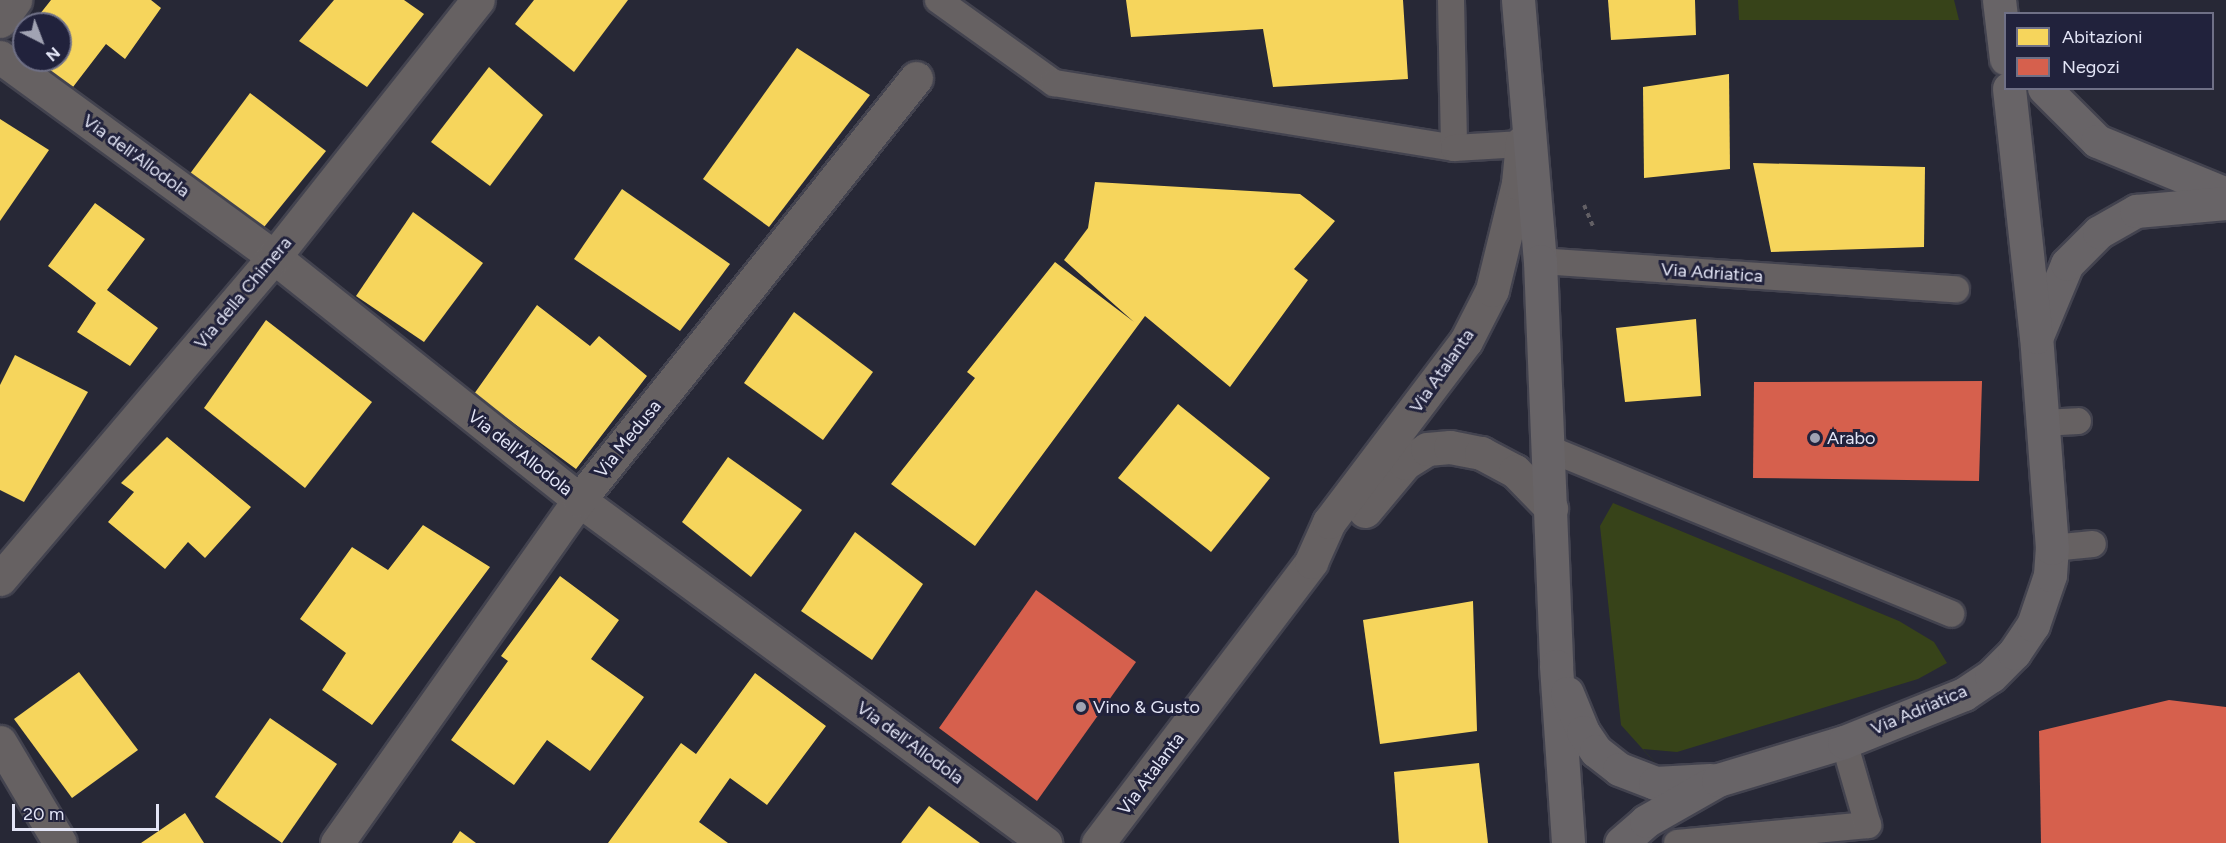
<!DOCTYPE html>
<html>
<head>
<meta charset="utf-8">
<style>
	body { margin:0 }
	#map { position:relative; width:2226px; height:843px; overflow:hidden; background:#272836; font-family:Figtree,sans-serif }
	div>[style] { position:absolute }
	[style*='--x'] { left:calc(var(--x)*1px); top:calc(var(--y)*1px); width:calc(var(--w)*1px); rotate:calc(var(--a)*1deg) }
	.green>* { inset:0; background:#374319 }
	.homes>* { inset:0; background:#f6d55c }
	.shops>* { inset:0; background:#d6604d }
	.path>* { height:4px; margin-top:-2px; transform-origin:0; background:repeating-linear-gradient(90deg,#625f64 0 4.5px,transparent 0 9px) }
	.roads { filter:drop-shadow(2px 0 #43434f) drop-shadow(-2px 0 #43434f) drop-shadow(0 2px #43434f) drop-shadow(0 -2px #43434f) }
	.service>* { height:26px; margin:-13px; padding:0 13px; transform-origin:13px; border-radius:13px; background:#666162 }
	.minor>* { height:33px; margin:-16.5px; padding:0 16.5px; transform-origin:16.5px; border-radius:16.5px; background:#666162 }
	.secondary>* { height:33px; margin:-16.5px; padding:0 16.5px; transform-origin:16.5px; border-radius:16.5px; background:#686467 }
	.dots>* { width:16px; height:16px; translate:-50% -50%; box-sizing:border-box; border:3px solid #21223c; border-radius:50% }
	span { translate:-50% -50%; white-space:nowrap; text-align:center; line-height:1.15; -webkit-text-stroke:6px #21223c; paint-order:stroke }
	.street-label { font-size:18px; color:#e3e5f6 }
	.poi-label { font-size:18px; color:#e3e5f6 }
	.left { translate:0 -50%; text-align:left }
	.legend { position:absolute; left:2004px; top:12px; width:210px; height:78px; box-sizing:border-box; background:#21223c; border:2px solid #6f7086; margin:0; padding:8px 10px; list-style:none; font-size:18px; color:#e3e5f6 }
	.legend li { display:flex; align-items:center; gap:12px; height:30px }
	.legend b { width:30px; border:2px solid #6f7086 }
	.north { position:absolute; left:12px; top:12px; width:60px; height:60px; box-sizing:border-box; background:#21223c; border:2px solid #6f7086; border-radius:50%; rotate:138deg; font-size:16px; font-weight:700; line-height:24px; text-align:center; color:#e3e5f6 }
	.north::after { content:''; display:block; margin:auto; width:21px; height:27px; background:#a1a3b3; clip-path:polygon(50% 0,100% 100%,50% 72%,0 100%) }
	.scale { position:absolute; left:12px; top:804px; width:147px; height:27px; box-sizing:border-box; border:3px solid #e3e5f6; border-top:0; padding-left:8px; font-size:18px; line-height:21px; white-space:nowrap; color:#e3e5f6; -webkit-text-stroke:4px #21223c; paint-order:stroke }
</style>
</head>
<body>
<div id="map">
	<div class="green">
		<div style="clip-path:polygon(1738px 0,1954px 0,1959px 20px,1739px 20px)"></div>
		<div style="clip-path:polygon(1613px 503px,1899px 621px,1934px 642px,1947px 663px,1918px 679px,1677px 752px,1643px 749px,1666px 775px,1621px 725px,1600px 526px)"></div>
	</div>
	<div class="homes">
		<div style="clip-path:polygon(51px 0,151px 0,161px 8px,125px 59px,106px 44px,73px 87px,32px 60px,60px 60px,60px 24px,32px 24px)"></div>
		<div style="clip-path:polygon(334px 0,404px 0,424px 14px,367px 87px,299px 41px)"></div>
		<div style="clip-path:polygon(534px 0,628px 0,574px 72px,515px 24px)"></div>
		<div style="clip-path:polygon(1126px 0,1403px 0,1408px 79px,1273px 87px,1263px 29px,1131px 37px)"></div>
		<div style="clip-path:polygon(1608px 0,1695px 0,1696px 35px,1611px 40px)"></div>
		<div style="clip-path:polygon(24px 33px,24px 54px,13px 47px)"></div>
		<div style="clip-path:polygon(797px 48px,870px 95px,769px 227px,703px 179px)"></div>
		<div style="clip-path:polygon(489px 67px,543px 115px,490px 186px,431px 142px)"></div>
		<div style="clip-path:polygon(1729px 74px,1730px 169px,1644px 178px,1643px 87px)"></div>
		<div style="clip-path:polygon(250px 93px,326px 151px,260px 232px,189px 175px)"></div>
		<div style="clip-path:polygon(0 119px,49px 150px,0 221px)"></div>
		<div style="clip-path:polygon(1753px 163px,1925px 167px,1924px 247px,1771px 252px)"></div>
		<div style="clip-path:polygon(1095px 182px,1300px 194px,1335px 221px,1294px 269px,1308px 280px,1230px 387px,1145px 316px,975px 546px,891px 484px,975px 378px,967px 372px,1055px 262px,1134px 322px,1064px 260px,1088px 228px)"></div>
		<div style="clip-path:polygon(622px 189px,730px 264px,680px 331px,574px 259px)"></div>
		<div style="clip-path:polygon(95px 203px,145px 239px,107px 290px,158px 328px,130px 366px,77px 332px,96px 303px,48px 266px)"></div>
		<div style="clip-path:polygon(413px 212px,483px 263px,424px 342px,356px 296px)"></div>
		<div style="clip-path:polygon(537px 305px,590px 346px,599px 336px,647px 376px,576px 469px,474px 394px)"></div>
		<div style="clip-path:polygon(794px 312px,873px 372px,823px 440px,744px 383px)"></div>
		<div style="clip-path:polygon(1696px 319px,1701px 396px,1625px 402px,1616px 328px)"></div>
		<div style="clip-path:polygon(266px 320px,372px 402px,305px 488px,204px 408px)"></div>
		<div style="clip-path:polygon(15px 355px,88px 392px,24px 502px,0 490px,0 385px)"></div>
		<div style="clip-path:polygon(1178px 404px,1270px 478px,1211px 552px,1118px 478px)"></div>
		<div style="clip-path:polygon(167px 437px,251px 507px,205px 558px,188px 542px,165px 569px,108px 522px,134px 492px,121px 483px)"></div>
		<div style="clip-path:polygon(728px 457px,802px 510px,751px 577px,682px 522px)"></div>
		<div style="clip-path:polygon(423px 525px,490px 567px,372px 725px,322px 690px,346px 653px,300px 619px,352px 547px,388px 570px)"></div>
		<div style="clip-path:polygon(855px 532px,923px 584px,872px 660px,801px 611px)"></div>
		<div style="clip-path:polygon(560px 576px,619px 620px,591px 659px,644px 697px,590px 771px,547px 740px,514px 785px,451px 740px,508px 661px,501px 656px)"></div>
		<div style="clip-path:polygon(1473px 601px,1477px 731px,1380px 744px,1363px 620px)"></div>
		<div style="clip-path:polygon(79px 672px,138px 750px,72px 798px,14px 719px)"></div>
		<div style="clip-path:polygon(755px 673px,826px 726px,767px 805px,730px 778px,699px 822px,728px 843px,608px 843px,681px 743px,696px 754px)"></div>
		<div style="clip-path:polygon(270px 718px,337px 764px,282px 843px,215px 797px)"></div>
		<div style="clip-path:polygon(1479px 763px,1488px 843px,1399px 843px,1394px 772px)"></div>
		<div style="clip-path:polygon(929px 806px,980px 843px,901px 843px)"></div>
		<div style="clip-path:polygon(185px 813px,204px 843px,141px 843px)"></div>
		<div style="clip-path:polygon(460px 831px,476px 843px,452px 843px)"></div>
	</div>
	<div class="shops">
		<div style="clip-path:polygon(1982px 381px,1979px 481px,1753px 478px,1754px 382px)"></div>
		<div style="clip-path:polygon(1036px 590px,1136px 662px,1037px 801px,939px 728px)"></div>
		<div style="clip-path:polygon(2169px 700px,2226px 707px,2226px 843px,2041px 843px,2039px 731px)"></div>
	</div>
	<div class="path">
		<div style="--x:1584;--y:205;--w:23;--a:67"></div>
	</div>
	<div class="roads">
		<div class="service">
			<div style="--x:938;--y:0;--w:143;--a:35.6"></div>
			<div style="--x:1054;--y:83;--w:405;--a:9.2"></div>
			<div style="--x:1451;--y:0;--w:148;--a:88.8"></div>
			<div style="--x:1454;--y:148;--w:68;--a:-3.4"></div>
			<div style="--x:1540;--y:261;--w:417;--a:3.9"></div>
			<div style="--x:2042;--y:423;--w:36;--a:-3"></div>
			<div style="--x:1547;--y:448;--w:437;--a:22.3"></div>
			<div style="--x:2052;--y:548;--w:41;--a:-5.6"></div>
			<div style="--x:1677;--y:843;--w:192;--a:-5.4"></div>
			<div style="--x:1868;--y:825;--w:86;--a:-106.1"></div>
		</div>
		<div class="minor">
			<div style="--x:0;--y:21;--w:26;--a:-54"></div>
			<div style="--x:0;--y:57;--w:339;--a:36.1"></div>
			<div style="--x:274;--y:257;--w:390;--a:38.5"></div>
			<div style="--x:579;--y:500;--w:579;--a:36.35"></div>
			<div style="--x:1365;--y:511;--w:62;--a:-50.2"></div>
			<div style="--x:1405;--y:463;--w:26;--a:-32"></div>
			<div style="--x:1427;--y:449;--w:23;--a:-5"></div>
			<div style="--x:1450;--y:447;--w:32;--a:11"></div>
			<div style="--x:1481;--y:453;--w:38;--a:28"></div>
			<div style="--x:1515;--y:471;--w:52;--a:45.8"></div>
			<div style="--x:0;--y:579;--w:423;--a:-49.6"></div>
			<div style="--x:274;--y:257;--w:328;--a:-51.6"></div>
			<div style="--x:0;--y:742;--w:117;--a:59.3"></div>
			<div style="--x:337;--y:843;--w:420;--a:-54.8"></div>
			<div style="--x:579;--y:500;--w:540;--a:-51.39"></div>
			<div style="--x:1098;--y:843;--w:353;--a:-52.8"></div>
			<div style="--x:1311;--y:562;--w:44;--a:-65.8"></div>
			<div style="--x:1329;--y:522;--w:227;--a:-52.9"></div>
			<div style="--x:1466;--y:341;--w:57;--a:-63"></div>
			<div style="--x:1492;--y:290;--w:110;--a:-76.3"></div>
			<div style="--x:1518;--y:183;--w:41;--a:-84.4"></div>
		</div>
		<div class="secondary">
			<div style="--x:1518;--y:0;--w:262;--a:85.2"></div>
			<div style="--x:1540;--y:261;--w:405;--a:87.7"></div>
			<div style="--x:1556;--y:666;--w:177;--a:86.1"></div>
			<div style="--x:1999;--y:0;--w:59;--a:83.2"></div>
			<div style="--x:2044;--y:88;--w:75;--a:45"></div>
			<div style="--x:2097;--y:141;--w:139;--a:22.3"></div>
			<div style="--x:2037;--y:336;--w:78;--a:-67.4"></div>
			<div style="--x:2067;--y:264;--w:45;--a:-45"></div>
			<div style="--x:2099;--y:232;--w:43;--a:-29.6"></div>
			<div style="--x:2136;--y:211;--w:90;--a:-5.1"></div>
			<div style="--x:1567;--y:693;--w:42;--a:67.7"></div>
			<div style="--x:1583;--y:732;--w:23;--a:56"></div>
			<div style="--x:1596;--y:751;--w:29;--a:38"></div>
			<div style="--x:1619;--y:769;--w:39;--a:21"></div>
			<div style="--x:1655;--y:783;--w:55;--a:-3.1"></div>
			<div style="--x:1621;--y:843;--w:33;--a:-41"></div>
			<div style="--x:1646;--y:821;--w:83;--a:-29.7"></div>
			<div style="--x:1718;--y:780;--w:132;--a:-16.8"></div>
			<div style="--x:1844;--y:742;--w:129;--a:-21.8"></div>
			<div style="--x:1964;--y:694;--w:32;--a:-34"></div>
			<div style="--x:1991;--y:676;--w:33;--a:-45"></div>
			<div style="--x:2014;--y:653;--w:34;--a:-56"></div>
			<div style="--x:2033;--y:625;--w:53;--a:-71.2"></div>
			<div style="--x:2050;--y:575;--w:27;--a:-86"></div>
			<div style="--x:2052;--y:548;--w:212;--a:-94.3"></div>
			<div style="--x:2036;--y:337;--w:250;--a:-96.2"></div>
		</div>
	</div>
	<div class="dots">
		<div style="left:1815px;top:438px;background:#a1a3b3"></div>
		<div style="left:1081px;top:707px;background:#a1a3b3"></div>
	</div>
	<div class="street-label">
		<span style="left:136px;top:156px;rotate:36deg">Via dell'Allodola</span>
		<span style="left:1712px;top:273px;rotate:4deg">Via Adriatica</span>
		<span style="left:243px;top:293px;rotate:-50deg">Via della Chimera</span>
		<span style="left:1442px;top:371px;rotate:-55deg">Via Atalanta</span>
		<span style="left:628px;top:439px;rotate:-51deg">Via Medusa</span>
		<span style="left:520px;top:453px;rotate:38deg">Via dell'Allodola</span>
		<span style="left:1919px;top:710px;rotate:-23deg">Via Adriatica</span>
		<span style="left:910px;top:743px;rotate:36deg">Via dell'Allodola</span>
		<span style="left:1151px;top:774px;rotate:-53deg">Via Atalanta</span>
	</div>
	<div class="poi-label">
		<span class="left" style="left:1827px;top:438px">Arabo</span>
		<span class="left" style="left:1093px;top:707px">Vino &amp; Gusto</span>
	</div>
	<ul class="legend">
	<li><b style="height:16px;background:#f6d55c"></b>Abitazioni</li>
	<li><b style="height:16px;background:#d6604d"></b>Negozi</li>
	</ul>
	<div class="north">N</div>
	<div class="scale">20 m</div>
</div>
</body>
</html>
